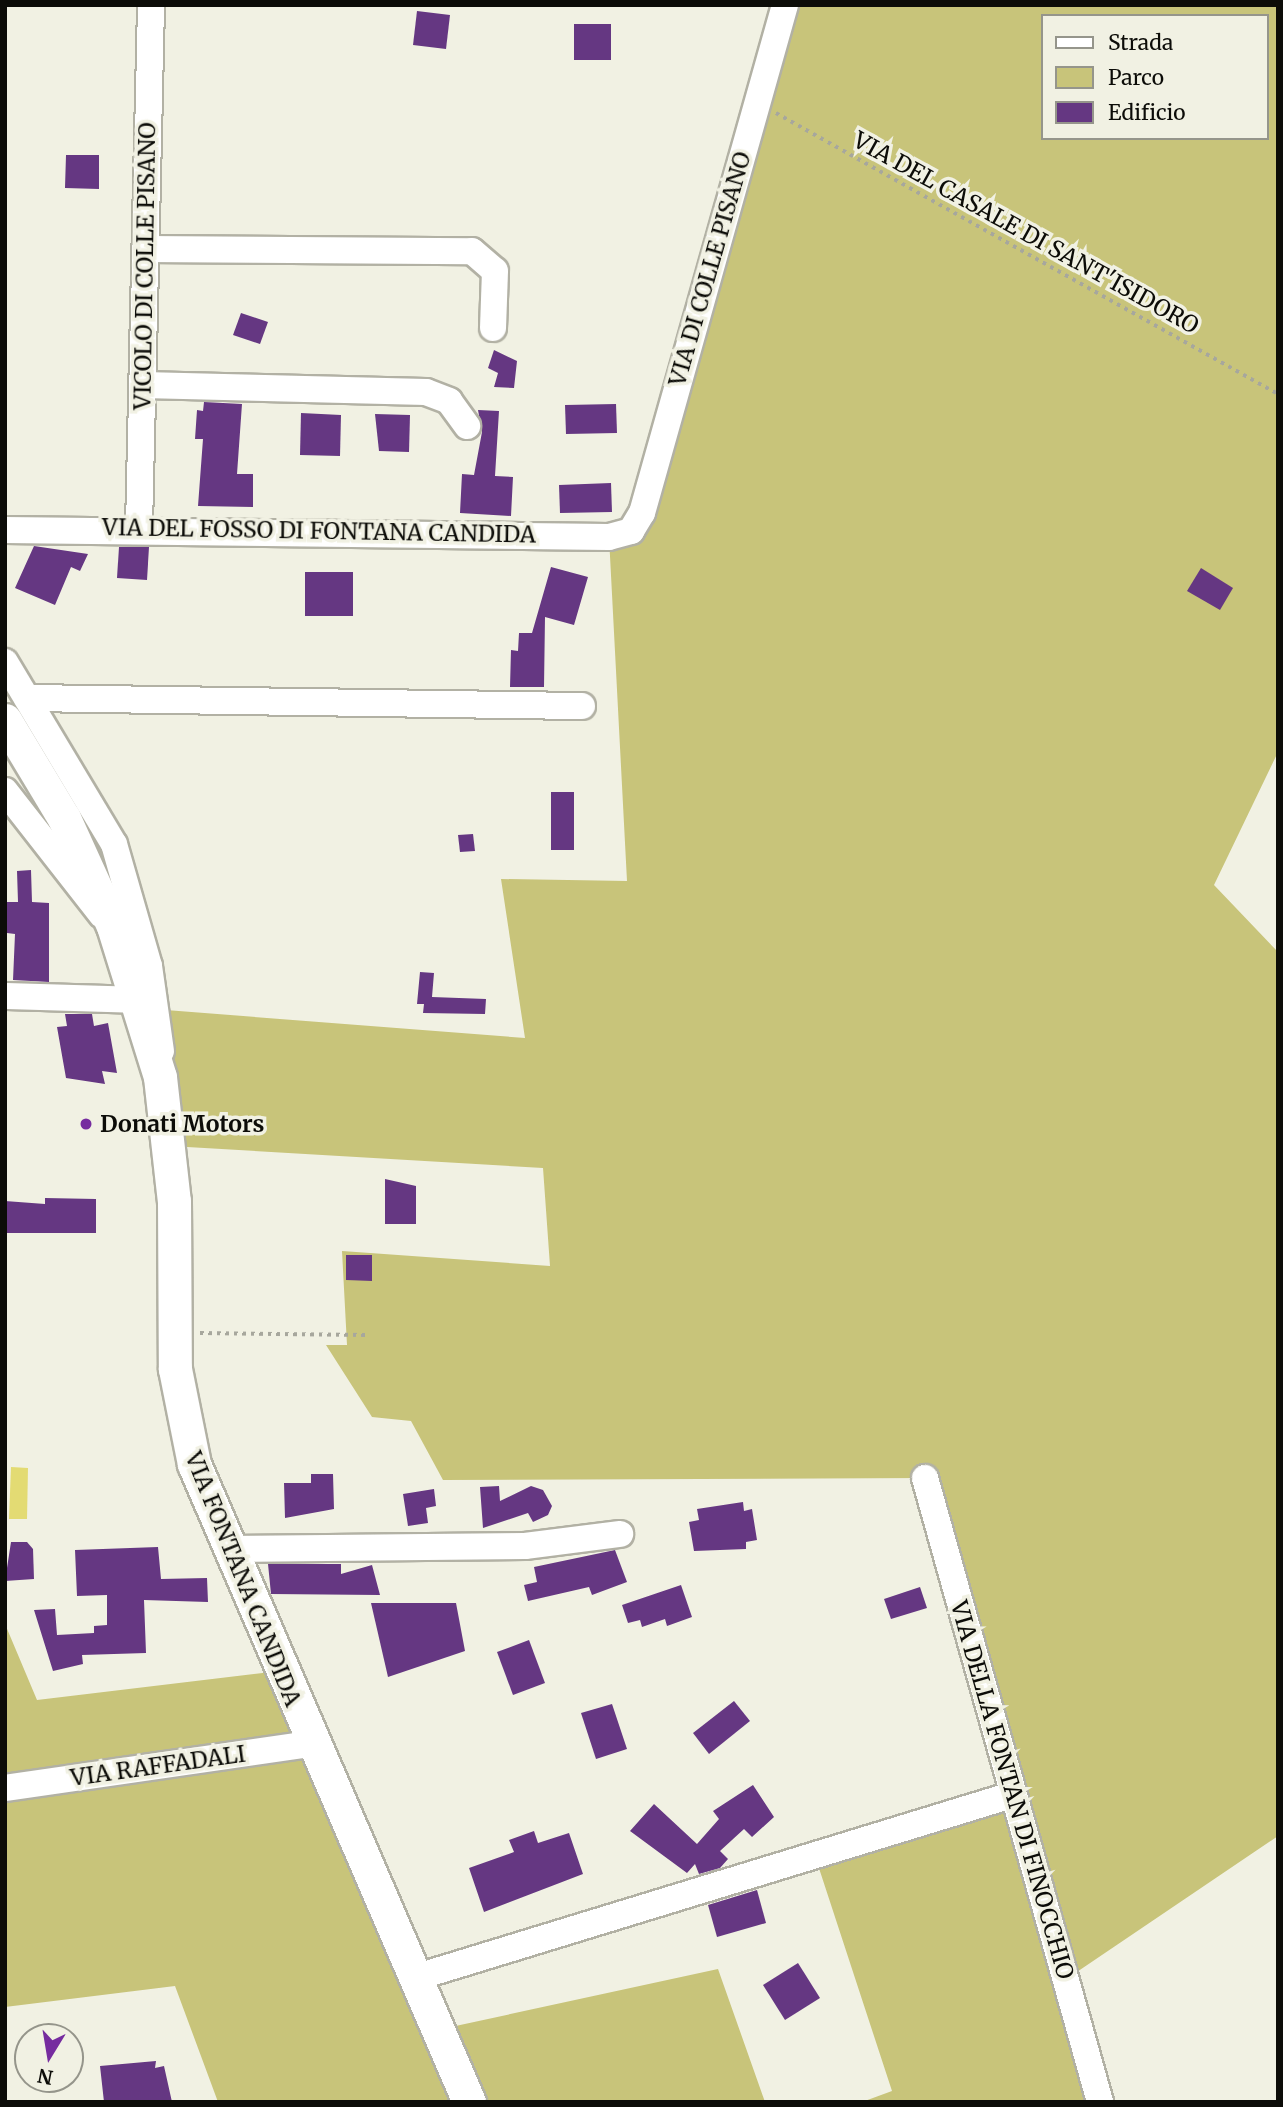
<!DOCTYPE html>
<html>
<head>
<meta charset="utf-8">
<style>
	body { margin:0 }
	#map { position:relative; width:1283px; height:2107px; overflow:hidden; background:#f1f1e3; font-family:Merriweather,serif }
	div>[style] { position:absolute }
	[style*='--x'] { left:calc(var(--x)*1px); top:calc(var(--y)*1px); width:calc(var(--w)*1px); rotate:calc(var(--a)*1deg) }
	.green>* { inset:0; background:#c8c47a }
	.water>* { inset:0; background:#e3db73 }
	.building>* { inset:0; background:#653782 }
	.path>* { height:3.5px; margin-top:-1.75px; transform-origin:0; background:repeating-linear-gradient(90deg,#a7a79d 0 3.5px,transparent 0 8.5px) }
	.roads { filter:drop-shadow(2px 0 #b2b1a4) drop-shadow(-2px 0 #b2b1a4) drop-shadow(0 2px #b2b1a4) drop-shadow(0 -2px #b2b1a4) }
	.minor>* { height:26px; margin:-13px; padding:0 13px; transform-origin:13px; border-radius:13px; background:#fff }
	.major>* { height:33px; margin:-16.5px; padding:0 16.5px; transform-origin:16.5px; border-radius:16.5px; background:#fff }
	.dots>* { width:19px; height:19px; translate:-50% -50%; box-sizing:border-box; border:4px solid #f1f1e3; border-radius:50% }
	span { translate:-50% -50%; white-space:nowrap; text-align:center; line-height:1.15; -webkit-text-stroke:7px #f1f1e3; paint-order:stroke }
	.street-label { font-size:23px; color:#0c0c08 }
	.poi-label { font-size:23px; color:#0c0c08; font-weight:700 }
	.left { translate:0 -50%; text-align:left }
	.frame { position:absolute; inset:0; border:7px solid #0c0c08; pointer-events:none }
	.legend { position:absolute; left:1041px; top:14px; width:228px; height:126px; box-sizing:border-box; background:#f1f1e3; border:2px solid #95958b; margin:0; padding:9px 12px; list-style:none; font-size:21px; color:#0c0c08 }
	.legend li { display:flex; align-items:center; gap:14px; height:35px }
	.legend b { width:35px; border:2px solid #95958b }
	.north { position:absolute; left:14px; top:2023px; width:70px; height:70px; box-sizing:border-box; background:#f1f1e3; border:2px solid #95958b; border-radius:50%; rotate:191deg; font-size:19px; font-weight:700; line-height:28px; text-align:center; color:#0c0c08 }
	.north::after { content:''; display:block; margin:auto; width:24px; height:32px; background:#762c9f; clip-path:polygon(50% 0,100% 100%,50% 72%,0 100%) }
</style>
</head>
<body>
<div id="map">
	<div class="green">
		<div style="clip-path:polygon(evenodd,785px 5px,1278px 5px,1278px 752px,1214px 885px,1278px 952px,1278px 1836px,1065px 1980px,1100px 2102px,862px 2102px,892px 2091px,815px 1856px,1012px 1795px,925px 1478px,443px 1480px,411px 1421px,372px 1417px,326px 1345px,347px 1345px,342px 1251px,550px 1266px,543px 1168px,170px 1146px,140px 1008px,525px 1038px,501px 879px,627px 881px,609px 537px,627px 533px,785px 5px,1043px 16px,1267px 16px,1267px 138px,1043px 138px,1043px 16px)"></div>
		<div style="clip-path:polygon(5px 1624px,37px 1700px,280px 1671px,437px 2030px,718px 1969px,765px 2102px,218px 2102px,175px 1986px,5px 2007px)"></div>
	</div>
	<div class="water">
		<div style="clip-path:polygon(11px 1467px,28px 1468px,27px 1519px,9px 1519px)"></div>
	</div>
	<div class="building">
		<div style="clip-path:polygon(417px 11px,450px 15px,446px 49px,413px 45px)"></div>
		<div style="clip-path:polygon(574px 24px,611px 24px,611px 60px,574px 60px)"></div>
		<div style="clip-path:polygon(66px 155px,99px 155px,99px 189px,65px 188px)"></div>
		<div style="clip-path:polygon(241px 313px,268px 322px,260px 344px,233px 335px)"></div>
		<div style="clip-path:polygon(494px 350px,517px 361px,514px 388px,494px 387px,498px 373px,488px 368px)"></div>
		<div style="clip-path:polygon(204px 402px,242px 404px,237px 474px,253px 474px,253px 507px,198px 506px,203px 439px,195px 439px,197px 410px,203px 411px)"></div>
		<div style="clip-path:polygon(616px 404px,617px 433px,566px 434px,565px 405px)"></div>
		<div style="clip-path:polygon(478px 410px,499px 411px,495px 476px,513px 477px,511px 516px,460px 513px,462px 474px,474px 475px,482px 432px)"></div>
		<div style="clip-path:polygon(301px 413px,341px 415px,340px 456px,300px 455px)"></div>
		<div style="clip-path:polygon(375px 414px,410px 415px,409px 452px,379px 451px)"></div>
		<div style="clip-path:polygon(611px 483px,612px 512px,560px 513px,559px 485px)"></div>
		<div style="clip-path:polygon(34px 546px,88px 554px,80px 571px,71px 567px,55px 605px,15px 588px)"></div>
		<div style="clip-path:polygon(119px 547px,149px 547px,147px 580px,117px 578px)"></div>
		<div style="clip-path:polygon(551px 567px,588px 577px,574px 625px,545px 617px,544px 687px,510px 687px,511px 650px,518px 651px,519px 633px,532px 633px)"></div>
		<div style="clip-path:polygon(1201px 568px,1233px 588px,1220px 610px,1187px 591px)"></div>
		<div style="clip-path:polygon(305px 572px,353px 572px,353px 616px,305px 616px)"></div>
		<div style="clip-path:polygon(551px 792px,574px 792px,574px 850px,551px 850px)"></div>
		<div style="clip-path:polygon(473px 834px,475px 851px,460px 852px,458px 835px)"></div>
		<div style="clip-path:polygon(31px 870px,32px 902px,49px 903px,49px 982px,13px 980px,15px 934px,7px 933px,7px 902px,18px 902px,17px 871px)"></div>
		<div style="clip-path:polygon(420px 972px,434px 973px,432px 997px,486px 999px,485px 1014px,423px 1013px,424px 1004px,417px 1004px)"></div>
		<div style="clip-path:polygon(65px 1014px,92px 1014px,94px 1026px,108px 1023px,117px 1073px,102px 1071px,105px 1084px,66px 1078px,57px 1027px,67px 1026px)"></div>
		<div style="clip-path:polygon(385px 1179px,416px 1186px,416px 1224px,385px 1224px)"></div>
		<div style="clip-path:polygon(45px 1198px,96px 1199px,96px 1233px,5px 1233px,5px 1201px,45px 1204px)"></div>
		<div style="clip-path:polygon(346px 1255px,372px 1255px,372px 1281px,346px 1280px)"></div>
		<div style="clip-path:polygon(311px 1474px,333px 1474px,334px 1509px,285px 1518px,284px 1483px,311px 1483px)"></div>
		<div style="clip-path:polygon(499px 1486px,500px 1501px,531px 1486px,543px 1490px,552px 1506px,548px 1515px,533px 1522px,528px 1513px,483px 1528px,480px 1487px)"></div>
		<div style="clip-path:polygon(434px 1489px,436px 1506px,426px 1508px,428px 1523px,408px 1526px,403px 1494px)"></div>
		<div style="clip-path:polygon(743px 1502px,744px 1511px,752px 1509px,757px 1540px,746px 1542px,746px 1549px,694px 1551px,689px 1522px,699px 1520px,697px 1509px)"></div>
		<div style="clip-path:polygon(11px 1542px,27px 1542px,33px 1549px,34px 1579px,5px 1581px)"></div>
		<div style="clip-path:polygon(158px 1547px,161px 1579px,207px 1578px,208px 1602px,144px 1600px,146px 1653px,82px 1655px,83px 1664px,53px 1671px,34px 1610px,55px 1609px,57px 1635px,94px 1633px,94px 1626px,107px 1625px,107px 1595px,77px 1596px,75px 1550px)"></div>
		<div style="clip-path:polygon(615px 1550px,627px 1582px,592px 1595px,589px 1587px,528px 1601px,524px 1585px,537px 1582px,534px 1567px)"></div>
		<div style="clip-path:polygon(268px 1564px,341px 1564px,341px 1574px,372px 1565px,380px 1595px,271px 1594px)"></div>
		<div style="clip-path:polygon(681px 1585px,692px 1617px,667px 1626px,665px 1619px,642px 1627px,640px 1620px,628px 1623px,622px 1605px)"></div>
		<div style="clip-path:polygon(920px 1587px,927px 1608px,891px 1619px,884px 1599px)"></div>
		<div style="clip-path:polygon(371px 1603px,456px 1603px,465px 1651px,388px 1677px)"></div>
		<div style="clip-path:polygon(529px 1640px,545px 1683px,513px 1695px,497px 1652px)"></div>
		<div style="clip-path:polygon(734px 1701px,750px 1721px,709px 1754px,693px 1733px)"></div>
		<div style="clip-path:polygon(612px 1704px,627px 1749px,596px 1759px,581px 1713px)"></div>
		<div style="clip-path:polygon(753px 1785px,774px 1817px,752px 1837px,744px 1829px,720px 1851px,728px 1859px,720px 1868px,699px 1874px,695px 1864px,687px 1873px,630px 1831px,654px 1804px,697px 1844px,719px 1819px,713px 1811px)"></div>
		<div style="clip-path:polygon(534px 1831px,538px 1843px,569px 1833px,583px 1874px,484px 1912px,469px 1868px,514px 1852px,509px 1840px)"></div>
		<div style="clip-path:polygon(757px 1890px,766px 1923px,717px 1937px,708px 1905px)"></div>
		<div style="clip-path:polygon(798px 1963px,820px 1998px,785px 2020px,763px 1985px)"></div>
		<div style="clip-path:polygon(156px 2061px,155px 2068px,164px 2066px,172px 2102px,104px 2102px,100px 2066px)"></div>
	</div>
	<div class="path">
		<div style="--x:776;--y:113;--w:575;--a:29.24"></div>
		<div style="--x:200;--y:1333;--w:166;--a:0.7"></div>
	</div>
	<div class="roads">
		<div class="minor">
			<div style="--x:146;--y:249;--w:326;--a:0.4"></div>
			<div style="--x:472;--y:251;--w:30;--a:41"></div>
			<div style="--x:495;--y:271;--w:57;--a:92"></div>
			<div style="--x:143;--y:385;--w:283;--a:1.4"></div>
			<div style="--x:426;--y:392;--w:25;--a:21"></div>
			<div style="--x:449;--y:401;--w:31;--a:54"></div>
			<div style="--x:139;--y:527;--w:522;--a:-88.68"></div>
			<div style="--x:5;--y:530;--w:604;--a:0.66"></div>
			<div style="--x:609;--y:537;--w:23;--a:-15"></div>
			<div style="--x:631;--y:531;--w:21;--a:-59"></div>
			<div style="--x:642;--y:513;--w:528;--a:-74.28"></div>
			<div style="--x:5;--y:662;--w:212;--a:59.1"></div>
			<div style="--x:114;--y:844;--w:127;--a:74"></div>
			<div style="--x:149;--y:966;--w:86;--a:82"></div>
			<div style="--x:27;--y:698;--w:555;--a:0.83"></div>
			<div style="--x:5;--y:791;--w:157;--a:52"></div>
			<div style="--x:5;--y:996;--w:132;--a:1.7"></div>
			<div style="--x:925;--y:1478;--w:648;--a:74.33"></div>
			<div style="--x:229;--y:1549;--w:296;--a:-0.6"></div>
			<div style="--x:525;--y:1546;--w:96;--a:-7.2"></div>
			<div style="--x:5;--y:1788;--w:308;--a:-8.2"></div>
			<div style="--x:414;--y:1978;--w:625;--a:-17.02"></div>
		</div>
		<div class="major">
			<div style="--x:5;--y:720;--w:114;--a:59"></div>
			<div style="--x:64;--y:818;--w:119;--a:65.6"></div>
			<div style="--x:113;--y:926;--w:158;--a:72.7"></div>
			<div style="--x:160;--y:1077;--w:125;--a:83.6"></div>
			<div style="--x:174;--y:1201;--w:168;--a:89.7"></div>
			<div style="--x:175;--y:1369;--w:97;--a:78.7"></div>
			<div style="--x:194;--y:1464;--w:695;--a:66.68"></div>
		</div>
	</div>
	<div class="dots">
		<div style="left:86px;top:1124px;background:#762c9f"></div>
	</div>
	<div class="street-label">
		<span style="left:1026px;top:233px;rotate:29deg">VIA DEL CASALE DI SANT'ISIDORO</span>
		<span style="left:145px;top:266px;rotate:-89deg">VICOLO DI COLLE PISANO</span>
		<span style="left:710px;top:269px;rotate:-74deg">VIA DI COLLE PISANO</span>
		<span style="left:319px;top:531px;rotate:1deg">VIA DEL FOSSO DI FONTANA CANDIDA</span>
		<span style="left:243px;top:1579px;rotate:68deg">VIA FONTANA CANDIDA</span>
		<span style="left:158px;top:1766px;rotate:-8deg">VIA RAFFADALI</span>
		<span style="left:1012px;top:1790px;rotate:74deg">VIA DELLA FONTAN DI FINOCCHIO</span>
	</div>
	<div class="poi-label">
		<span class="left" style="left:100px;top:1124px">Donati Motors</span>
	</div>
	<div class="frame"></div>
	<ul class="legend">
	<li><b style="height:9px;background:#fff"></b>Strada</li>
	<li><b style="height:19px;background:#c8c47a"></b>Parco</li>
	<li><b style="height:19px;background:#653782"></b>Edificio</li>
	</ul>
	<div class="north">N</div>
</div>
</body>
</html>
